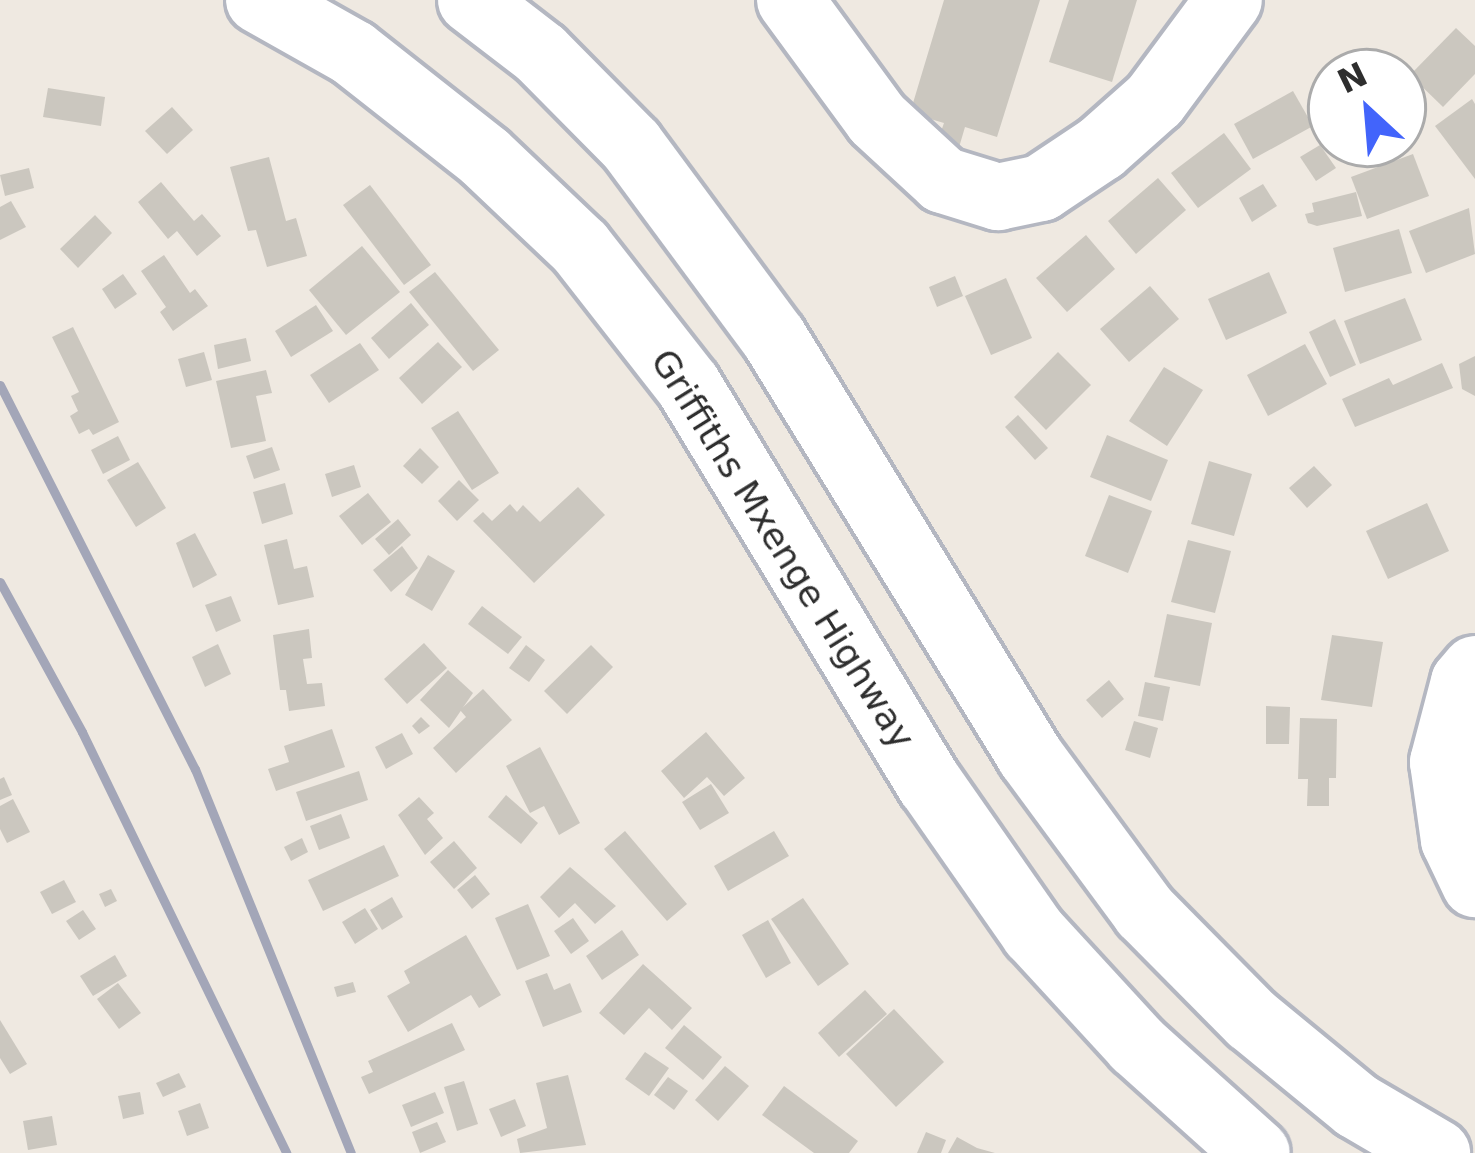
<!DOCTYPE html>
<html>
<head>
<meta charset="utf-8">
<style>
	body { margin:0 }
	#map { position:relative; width:1475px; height:1153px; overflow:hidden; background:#efe9e1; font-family:"DejaVu Sans",sans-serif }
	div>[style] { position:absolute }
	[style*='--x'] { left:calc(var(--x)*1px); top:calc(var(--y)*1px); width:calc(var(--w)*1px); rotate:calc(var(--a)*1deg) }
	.building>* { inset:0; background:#cbc7bf }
	.roads { filter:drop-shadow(3px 0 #b4b7c1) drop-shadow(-3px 0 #b4b7c1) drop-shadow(0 3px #b4b7c1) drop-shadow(0 -3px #b4b7c1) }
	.minor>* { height:66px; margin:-33px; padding:0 33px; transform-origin:33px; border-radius:33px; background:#fff }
	.rail>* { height:9px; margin:-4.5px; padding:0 4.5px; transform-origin:4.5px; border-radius:4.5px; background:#a3a6b8 }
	span { translate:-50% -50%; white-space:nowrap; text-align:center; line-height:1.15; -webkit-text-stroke:9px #fff; paint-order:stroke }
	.street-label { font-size:36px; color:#2e2e2e }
	.north { position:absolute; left:1307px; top:48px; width:120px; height:120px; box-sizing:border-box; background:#fff; border:3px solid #ababab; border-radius:50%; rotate:334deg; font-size:33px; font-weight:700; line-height:48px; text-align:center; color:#2e2e2e }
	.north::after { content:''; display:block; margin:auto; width:42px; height:54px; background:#4264fb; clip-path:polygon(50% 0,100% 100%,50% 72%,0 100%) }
</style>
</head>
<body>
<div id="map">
	<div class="building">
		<div style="clip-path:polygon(944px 0,1040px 0,997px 137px,965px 127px,955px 161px,933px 154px,944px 123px,910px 113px)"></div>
		<div style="clip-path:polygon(1069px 0,1137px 0,1112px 82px,1049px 62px)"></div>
		<div style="clip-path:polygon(1456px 28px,1475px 46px,1475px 74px,1443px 107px,1410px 75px)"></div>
		<div style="clip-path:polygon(48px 88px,105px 97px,101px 126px,43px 117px)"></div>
		<div style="clip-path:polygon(1293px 91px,1313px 126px,1253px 159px,1234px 124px)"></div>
		<div style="clip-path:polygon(1403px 92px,1420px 121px,1403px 132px)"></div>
		<div style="clip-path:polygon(1472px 99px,1475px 104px,1475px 179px,1435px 126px)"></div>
		<div style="clip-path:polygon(172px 107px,193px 130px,167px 154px,145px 131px)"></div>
		<div style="clip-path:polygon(1224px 133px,1251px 169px,1198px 208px,1171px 173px)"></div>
		<div style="clip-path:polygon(1352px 144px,1383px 144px,1360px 157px)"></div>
		<div style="clip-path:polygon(1320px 145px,1336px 168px,1316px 181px,1300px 157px)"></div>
		<div style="clip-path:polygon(1413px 154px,1429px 196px,1367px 219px,1351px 177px)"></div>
		<div style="clip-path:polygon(269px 157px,286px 221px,296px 218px,307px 256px,267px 267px,256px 230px,248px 231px,230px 167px)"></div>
		<div style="clip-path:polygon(29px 168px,34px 188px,5px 196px,0 175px)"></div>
		<div style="clip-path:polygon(1158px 178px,1186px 210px,1136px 254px,1108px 221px)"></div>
		<div style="clip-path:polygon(161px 182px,194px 221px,202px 214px,221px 236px,197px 256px,177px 231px,168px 239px,138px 202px)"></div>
		<div style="clip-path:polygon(1263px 184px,1277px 206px,1252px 222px,1239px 198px)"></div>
		<div style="clip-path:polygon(370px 185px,431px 265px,404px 285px,343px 205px)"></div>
		<div style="clip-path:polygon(1356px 192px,1362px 216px,1317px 226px,1308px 223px,1305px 214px,1314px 212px,1312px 203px)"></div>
		<div style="clip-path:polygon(11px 201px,26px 227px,0 240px,0 207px)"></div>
		<div style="clip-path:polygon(1469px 208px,1475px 254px,1426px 273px,1409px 231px)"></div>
		<div style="clip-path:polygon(95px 215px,112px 233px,78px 268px,60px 249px)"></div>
		<div style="clip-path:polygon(1399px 229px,1412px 273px,1345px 292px,1333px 248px)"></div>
		<div style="clip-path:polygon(1086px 235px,1115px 269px,1067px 312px,1036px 278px)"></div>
		<div style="clip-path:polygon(362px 246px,400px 292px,346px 335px,309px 290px)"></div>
		<div style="clip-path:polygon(164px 255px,190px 293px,195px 289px,208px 306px,173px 331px,160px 312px,166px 307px,141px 271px)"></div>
		<div style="clip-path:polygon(435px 272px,499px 350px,473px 371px,409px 292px)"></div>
		<div style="clip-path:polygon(1269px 272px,1287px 313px,1226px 340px,1208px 299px)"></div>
		<div style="clip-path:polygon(123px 274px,137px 294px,115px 309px,102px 289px)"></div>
		<div style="clip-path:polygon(955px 276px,963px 296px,937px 307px,929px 287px)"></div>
		<div style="clip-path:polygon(1006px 278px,1032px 338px,991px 355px,965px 296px)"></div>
		<div style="clip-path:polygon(1150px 286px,1179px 319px,1129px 362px,1100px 329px)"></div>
		<div style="clip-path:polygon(1405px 298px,1422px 340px,1360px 364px,1344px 321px)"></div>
		<div style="clip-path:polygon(411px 303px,429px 325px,389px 359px,371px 338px)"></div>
		<div style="clip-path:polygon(316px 305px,333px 331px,291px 357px,275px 331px)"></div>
		<div style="clip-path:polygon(1335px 319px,1356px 365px,1330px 377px,1309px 332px)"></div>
		<div style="clip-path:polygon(73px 327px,119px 422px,93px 435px,89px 429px,79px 434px,70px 416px,78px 411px,71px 396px,79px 392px,52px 337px)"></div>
		<div style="clip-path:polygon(246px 338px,251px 361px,218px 369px,214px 345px)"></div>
		<div style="clip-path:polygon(438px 342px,462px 367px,422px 404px,399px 378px)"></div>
		<div style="clip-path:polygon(360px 343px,379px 370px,329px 403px,310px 375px)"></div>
		<div style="clip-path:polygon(1305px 344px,1327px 384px,1268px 416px,1247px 375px)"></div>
		<div style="clip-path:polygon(204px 352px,212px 380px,186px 387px,178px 359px)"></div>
		<div style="clip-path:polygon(1058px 352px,1091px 385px,1046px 430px,1014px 397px)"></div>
		<div style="clip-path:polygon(1475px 356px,1475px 396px,1462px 389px,1459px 364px)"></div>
		<div style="clip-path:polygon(1442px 363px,1453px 388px,1355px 427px,1342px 399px,1389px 378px,1393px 385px)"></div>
		<div style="clip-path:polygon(1164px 367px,1203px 390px,1167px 446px,1129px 421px)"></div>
		<div style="clip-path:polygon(266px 370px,272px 393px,256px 396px,266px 441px,231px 448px,216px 381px)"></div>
		<div style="clip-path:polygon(458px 411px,499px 473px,472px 490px,431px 428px)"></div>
		<div style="clip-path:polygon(1018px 415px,1048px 448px,1035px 460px,1005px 427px)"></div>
		<div style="clip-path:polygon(1107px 435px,1168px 460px,1151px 501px,1090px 477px)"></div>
		<div style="clip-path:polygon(118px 436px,130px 460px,103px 474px,91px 450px)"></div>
		<div style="clip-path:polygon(272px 447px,280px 470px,254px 479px,246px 456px)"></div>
		<div style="clip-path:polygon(420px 448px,439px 467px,422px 484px,403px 466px)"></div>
		<div style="clip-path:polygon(1209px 461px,1252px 474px,1234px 536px,1191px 524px)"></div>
		<div style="clip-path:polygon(138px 462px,166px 508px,136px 527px,107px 480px)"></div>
		<div style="clip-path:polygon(354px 465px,361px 487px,332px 497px,325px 474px)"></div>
		<div style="clip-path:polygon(1314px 466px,1332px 485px,1307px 508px,1289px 488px)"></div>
		<div style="clip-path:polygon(459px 480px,479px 500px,457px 521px,438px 501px)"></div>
		<div style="clip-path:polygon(285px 483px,293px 514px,262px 524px,253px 492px)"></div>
		<div style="clip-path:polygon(578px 487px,605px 515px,534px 583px,473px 521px,483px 512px,492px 521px,510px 504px,517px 512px,523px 505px,540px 522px)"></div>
		<div style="clip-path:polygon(368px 493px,391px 522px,362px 545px,339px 516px)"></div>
		<div style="clip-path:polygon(1109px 495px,1152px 511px,1128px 573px,1085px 556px)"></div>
		<div style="clip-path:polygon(1427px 503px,1449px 551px,1388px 579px,1366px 531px)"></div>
		<div style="clip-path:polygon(398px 519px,411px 535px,389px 555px,375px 539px)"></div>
		<div style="clip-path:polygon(195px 533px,217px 575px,193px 588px,176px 543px)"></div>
		<div style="clip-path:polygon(287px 539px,294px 569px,307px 566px,314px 597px,278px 605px,264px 545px)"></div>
		<div style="clip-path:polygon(1188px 540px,1231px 551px,1215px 613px,1171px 602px)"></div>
		<div style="clip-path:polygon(402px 546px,418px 568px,391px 592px,373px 570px)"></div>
		<div style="clip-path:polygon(428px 555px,455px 571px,432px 611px,405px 595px)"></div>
		<div style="clip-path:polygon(231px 596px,241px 621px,216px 632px,205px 605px)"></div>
		<div style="clip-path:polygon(482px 606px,522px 637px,508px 654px,468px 624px)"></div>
		<div style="clip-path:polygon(1167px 614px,1212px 623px,1200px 686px,1154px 677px)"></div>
		<div style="clip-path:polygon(309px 629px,312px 658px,303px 659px,307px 684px,322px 683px,325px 706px,289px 711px,286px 690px,280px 690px,273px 635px)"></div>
		<div style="clip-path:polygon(1332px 635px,1383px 642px,1372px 707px,1321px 700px)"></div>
		<div style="clip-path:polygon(424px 643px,447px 668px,407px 704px,384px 679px)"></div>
		<div style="clip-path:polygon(218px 644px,231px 674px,205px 687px,192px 657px)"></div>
		<div style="clip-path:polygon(526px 645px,545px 660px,529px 682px,509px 668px)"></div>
		<div style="clip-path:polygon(591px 645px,613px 667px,567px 714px,544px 691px)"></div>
		<div style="clip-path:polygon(448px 670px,473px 693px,449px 728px,420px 700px)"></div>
		<div style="clip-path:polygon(1109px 680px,1124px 699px,1102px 718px,1086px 700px)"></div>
		<div style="clip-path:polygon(1145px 682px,1170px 687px,1163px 721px,1138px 716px)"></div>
		<div style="clip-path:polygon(483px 689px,512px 720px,456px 773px,433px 748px,466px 717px,460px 710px)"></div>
		<div style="clip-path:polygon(1266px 706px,1290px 707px,1289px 744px,1266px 744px)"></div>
		<div style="clip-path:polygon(421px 717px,430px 726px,419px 734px,412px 726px)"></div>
		<div style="clip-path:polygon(1300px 718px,1337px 719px,1336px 778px,1329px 778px,1329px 806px,1307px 806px,1308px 779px,1298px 779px)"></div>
		<div style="clip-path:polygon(1134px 721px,1158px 728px,1150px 758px,1125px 750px)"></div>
		<div style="clip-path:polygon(332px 729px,345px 767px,276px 791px,268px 769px,289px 762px,284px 746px)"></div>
		<div style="clip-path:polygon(706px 732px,745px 778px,724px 796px,707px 777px,684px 798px,661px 771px)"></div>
		<div style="clip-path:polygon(402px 733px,413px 754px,386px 769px,375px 747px)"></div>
		<div style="clip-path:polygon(540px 747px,580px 823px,559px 835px,544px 806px,530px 813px,506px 766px)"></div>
		<div style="clip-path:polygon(359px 771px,368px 800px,306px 821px,296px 792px)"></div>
		<div style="clip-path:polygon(4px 777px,12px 795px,0 800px,0 779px)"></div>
		<div style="clip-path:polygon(711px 784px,729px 813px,700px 830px,682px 802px)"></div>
		<div style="clip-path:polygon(506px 795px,538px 823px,521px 844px,488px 817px)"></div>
		<div style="clip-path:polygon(419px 797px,434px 813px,427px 819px,443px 838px,425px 855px,398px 815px)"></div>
		<div style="clip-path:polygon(13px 799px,30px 832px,7px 843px,0 829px,0 806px)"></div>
		<div style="clip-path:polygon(341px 814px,350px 838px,319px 850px,310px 826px)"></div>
		<div style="clip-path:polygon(625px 831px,687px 904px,667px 921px,604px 849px)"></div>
		<div style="clip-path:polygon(774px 831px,789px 856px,728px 891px,714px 866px)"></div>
		<div style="clip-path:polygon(302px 838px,308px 852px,291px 861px,284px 847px)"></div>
		<div style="clip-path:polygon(454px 841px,477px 868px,454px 889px,430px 862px)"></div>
		<div style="clip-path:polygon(384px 845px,399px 876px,323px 911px,308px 880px)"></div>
		<div style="clip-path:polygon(570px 867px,616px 906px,595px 924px,575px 903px,559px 918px,540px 897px)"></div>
		<div style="clip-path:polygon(475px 875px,490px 894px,472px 909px,457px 890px)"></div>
		<div style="clip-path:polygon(64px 880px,76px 902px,52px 914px,40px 892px)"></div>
		<div style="clip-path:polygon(111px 889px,117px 901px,105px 907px,99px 894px)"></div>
		<div style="clip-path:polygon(392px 897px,403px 917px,382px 930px,370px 910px)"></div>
		<div style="clip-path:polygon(803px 898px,849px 964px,818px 986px,771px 919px)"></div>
		<div style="clip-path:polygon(528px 904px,550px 956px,517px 970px,495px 918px)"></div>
		<div style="clip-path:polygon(365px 908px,378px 929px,355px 944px,342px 922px)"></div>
		<div style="clip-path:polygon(83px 910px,96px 929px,79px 940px,66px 921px)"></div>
		<div style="clip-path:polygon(573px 918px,589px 941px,571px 954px,554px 931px)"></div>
		<div style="clip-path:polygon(768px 920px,791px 963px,766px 978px,742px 935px)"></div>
		<div style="clip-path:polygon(622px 930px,639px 955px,602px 980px,586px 956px)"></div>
		<div style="clip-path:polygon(466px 935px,501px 995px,479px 1008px,471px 995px,408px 1032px,387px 996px,410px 983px,404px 971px)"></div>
		<div style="clip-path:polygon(115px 955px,127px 976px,93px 996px,80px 976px)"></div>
		<div style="clip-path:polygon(643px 964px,692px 1008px,672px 1030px,649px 1008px,624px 1035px,599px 1013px)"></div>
		<div style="clip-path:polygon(547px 973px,554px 990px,570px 983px,582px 1012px,543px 1027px,525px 981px)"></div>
		<div style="clip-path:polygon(353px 982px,356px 992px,337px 997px,334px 987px)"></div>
		<div style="clip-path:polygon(118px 983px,141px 1013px,119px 1029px,97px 999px)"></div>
		<div style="clip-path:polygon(865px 990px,887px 1014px,839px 1057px,818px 1033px)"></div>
		<div style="clip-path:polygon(894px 1009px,944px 1062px,896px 1107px,846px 1054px)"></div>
		<div style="clip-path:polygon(0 1020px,27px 1064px,10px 1074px,0 1058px)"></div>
		<div style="clip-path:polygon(452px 1023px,465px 1050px,369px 1094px,361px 1077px,373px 1072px,368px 1061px)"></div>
		<div style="clip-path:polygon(684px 1025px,722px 1057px,703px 1080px,665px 1048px)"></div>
		<div style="clip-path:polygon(645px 1052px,669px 1068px,649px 1096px,625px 1079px)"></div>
		<div style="clip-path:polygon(725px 1066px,749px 1086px,718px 1121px,695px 1100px)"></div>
		<div style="clip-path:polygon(179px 1073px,186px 1087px,163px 1097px,156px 1083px)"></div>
		<div style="clip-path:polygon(568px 1075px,586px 1145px,520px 1153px,517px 1139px,547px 1128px,536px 1083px)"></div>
		<div style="clip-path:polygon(668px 1077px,688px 1091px,674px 1110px,654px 1095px)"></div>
		<div style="clip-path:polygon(464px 1081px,478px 1124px,457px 1131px,444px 1087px)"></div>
		<div style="clip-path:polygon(784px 1086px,858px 1141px,849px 1153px,814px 1153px,762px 1115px)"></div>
		<div style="clip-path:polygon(140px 1092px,144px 1114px,123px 1119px,118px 1096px)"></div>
		<div style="clip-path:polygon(435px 1092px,444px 1113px,411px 1127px,402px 1105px)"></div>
		<div style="clip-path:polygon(515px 1099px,526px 1126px,501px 1137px,489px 1109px)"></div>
		<div style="clip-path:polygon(200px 1103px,209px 1128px,187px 1136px,178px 1111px)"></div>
		<div style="clip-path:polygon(52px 1116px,57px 1145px,28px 1150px,23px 1121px)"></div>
		<div style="clip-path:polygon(437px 1122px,446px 1142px,420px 1153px,412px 1132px)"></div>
		<div style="clip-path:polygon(926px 1132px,946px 1140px,941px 1153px,917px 1153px)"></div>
		<div style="clip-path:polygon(957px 1137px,977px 1148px,995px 1153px,948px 1153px)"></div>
	</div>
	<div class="roads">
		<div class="minor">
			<div style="--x:259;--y:0;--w:108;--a:29.4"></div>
			<div style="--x:353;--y:53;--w:168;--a:38.2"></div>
			<div style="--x:485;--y:157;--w:131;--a:43.5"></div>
			<div style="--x:580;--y:247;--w:175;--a:52"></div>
			<div style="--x:688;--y:385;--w:467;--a:58.8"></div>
			<div style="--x:930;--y:784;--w:182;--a:55.1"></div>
			<div style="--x:1034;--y:933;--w:152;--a:47.4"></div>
			<div style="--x:1137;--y:1045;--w:161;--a:42"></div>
			<div style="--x:471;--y:0;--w:88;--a:37.6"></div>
			<div style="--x:541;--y:54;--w:128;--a:45.3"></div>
			<div style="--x:631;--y:145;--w:240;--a:53.5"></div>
			<div style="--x:774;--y:338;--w:490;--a:58.5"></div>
			<div style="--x:1030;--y:756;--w:194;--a:53.6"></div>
			<div style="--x:1145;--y:912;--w:151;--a:45.3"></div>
			<div style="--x:1251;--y:1019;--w:137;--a:39.4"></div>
			<div style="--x:1357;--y:1106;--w:93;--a:30.4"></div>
			<div style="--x:790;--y:0;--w:147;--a:53.8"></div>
			<div style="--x:877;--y:119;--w:90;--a:42.7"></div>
			<div style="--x:943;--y:180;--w:58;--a:17.2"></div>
			<div style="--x:998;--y:197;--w:44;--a:-11.8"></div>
			<div style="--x:1041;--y:188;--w:72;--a:-33.7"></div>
			<div style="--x:1101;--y:148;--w:72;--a:-41.6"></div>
			<div style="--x:1155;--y:100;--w:124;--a:-53.5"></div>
			<div style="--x:1475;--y:669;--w:17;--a:130"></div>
			<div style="--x:1464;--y:682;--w:83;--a:104.7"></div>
			<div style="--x:1443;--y:762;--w:79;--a:82"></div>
			<div style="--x:1454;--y:840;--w:49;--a:64.5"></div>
		</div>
	</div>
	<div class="rail">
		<div style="--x:0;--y:385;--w:431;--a:63.1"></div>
		<div style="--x:195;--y:769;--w:414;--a:67.9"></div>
		<div style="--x:0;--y:582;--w:171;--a:61.3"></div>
		<div style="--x:82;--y:732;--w:468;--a:64.1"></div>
	</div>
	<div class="street-label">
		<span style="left:783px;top:549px;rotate:58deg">Griffiths Mxenge Highway</span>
	</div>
	<div class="north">N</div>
</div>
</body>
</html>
